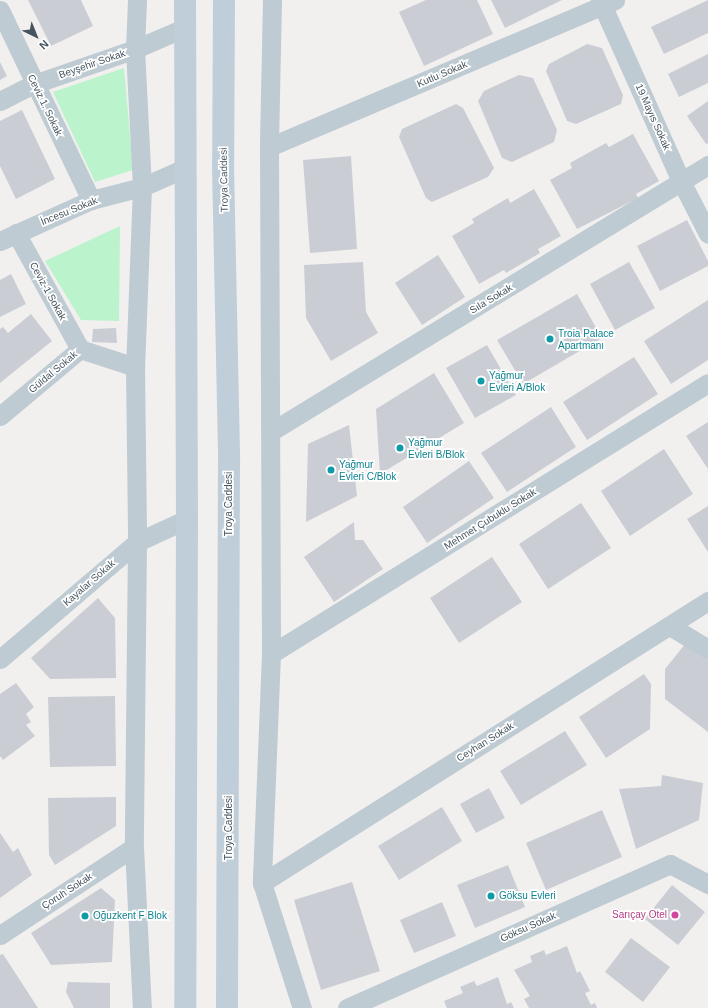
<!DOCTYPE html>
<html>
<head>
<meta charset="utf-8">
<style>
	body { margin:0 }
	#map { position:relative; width:708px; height:1008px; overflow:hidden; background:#f2efef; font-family:Arial,sans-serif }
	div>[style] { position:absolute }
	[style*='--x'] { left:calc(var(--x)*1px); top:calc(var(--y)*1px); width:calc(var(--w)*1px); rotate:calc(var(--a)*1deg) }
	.green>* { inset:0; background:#baf3cc }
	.building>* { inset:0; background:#caced4 }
	.street>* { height:19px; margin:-9.5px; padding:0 9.5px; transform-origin:9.5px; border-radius:9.5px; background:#becbd2 }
	.secondary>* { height:22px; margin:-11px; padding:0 11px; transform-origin:11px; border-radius:11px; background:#c0ceda }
	.dots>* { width:11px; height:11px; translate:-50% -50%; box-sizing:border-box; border:2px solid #fff; border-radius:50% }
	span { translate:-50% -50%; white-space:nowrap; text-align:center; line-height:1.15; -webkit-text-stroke:3.5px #fff; paint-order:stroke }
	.street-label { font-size:10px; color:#45545e }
	.culture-label { font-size:10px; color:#0d838f }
	.left { translate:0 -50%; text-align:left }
	.hotel-label { font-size:10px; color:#b23c85 }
	.right { translate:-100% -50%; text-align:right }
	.north { position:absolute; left:16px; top:16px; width:40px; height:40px; -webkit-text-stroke:3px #fff; paint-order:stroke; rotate:137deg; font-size:11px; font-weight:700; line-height:16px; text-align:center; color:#45545e }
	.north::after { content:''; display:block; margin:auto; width:14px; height:18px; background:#45545e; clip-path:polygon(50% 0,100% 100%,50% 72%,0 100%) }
</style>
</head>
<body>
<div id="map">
	<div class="green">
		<div style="clip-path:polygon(124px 68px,133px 170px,95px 182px,53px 92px)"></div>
		<div style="clip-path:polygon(120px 226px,119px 321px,81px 320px,45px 261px)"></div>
	</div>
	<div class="building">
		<div style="clip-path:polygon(28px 0,81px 0,93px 26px,51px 46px)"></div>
		<div style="clip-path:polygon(426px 0,477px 0,493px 34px,424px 66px,399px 12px)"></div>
		<div style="clip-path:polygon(491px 0,562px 0,505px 28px)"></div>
		<div style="clip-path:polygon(708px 0,708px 33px,664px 54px,651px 27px)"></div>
		<div style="clip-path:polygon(587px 44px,602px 48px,623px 95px,621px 104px,576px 124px,567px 121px,546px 71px,549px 64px)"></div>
		<div style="clip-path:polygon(708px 54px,708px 83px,679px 97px,668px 74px)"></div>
		<div style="clip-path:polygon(0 62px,7px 76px,0 80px)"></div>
		<div style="clip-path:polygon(519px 75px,533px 78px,557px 130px,554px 142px,512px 162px,502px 158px,478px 101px,484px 91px)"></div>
		<div style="clip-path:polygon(708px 101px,708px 143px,706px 144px,687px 116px)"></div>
		<div style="clip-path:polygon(456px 104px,463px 108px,494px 168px,488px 177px,432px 202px,426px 198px,399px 137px,402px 129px)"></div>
		<div style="clip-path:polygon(22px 110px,55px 179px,16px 199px,0 166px,0 121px)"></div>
		<div style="clip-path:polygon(633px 134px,659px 181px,636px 194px,638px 198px,577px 229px,550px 180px,572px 168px,570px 163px,606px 143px,609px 147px)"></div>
		<div style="clip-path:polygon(351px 156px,357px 249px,310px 253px,303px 160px)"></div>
		<div style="clip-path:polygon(534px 189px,561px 236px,538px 249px,540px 253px,506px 273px,504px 270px,479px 284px,452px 236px,474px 223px,472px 219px,508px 198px,510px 203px)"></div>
		<div style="clip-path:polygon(687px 220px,708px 261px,708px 266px,660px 291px,637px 246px)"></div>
		<div style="clip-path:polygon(438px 255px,465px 297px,422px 325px,395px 283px)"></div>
		<div style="clip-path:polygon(363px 262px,366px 312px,378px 333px,331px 361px,306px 318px,304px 265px)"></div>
		<div style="clip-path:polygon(629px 262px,655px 308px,615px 330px,590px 284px)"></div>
		<div style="clip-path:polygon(11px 274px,26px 304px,0 317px,0 280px)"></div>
		<div style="clip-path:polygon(577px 294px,602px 338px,523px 384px,497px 340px)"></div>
		<div style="clip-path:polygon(708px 300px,708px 360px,671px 384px,644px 341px)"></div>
		<div style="clip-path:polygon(31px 314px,52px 341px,0 383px,0 329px,3px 327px,8px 333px)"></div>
		<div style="clip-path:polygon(116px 328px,117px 343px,92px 342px,93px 329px)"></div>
		<div style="clip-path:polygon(487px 345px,516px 395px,475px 418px,446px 368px)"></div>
		<div style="clip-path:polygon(634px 357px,658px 394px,587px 440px,563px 402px)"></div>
		<div style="clip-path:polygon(434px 373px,464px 423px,380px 474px,376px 409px)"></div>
		<div style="clip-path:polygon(551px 407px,576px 447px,507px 492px,481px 453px)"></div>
		<div style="clip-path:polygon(708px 422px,708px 469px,686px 436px)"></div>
		<div style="clip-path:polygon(349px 425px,357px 496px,306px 522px,308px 444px)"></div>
		<div style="clip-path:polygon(664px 449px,693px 494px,630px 536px,601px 491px)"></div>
		<div style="clip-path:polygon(469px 461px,494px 498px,427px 543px,403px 507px)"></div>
		<div style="clip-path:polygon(581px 503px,611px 548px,548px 589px,519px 544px)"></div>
		<div style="clip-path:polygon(708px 506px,708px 552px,687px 519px)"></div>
		<div style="clip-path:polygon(354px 522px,355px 540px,363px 540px,383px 569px,334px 602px,304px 557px)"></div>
		<div style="clip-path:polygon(492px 557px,522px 602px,459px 643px,430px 598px)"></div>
		<div style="clip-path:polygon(98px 598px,115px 618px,116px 678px,50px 679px,31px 658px)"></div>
		<div style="clip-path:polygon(686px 643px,708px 659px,708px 732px,665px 699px,665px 669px)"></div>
		<div style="clip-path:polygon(644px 674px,651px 684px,650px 729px,606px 758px,579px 717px)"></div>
		<div style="clip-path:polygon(16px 683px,34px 707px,26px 714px,31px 722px,26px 725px,35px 736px,3px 760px,0 756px,0 694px)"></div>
		<div style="clip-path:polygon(115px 696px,116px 766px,50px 767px,48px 697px)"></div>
		<div style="clip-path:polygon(565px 731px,587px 765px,521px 805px,500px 771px)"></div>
		<div style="clip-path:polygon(662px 775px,703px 783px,699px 820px,636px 849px,619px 789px,661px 786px)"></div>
		<div style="clip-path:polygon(489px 788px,505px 818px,476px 833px,460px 804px)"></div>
		<div style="clip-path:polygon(116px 797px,116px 826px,55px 865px,49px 855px,48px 798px)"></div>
		<div style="clip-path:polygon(442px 807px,462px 841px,399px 880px,378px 846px)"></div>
		<div style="clip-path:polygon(602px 810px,622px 857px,546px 890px,526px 843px)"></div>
		<div style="clip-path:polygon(0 833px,13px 852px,18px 848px,32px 875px,0 898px)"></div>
		<div style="clip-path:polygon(508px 865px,525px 907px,475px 928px,457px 885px)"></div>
		<div style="clip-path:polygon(352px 882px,380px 971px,321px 990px,294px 900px)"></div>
		<div style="clip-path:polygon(672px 885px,705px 912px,678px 945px,645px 919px)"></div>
		<div style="clip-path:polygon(101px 888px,115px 900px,112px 962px,51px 965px,31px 933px)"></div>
		<div style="clip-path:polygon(442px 902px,456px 936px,414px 953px,400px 920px)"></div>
		<div style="clip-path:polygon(631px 938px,670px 967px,643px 1002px,605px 972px)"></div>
		<div style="clip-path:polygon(567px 946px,577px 973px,580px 971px,590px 991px,585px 993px,591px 1005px,595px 1003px,597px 1008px,529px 1008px,524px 999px,530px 996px,514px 970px,532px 962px,530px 956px,544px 950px,546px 955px)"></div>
		<div style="clip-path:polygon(3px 954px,38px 1008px,0 1008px,0 955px)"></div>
		<div style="clip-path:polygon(498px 977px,507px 1004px,511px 1002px,514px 1008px,447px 1008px,444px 1001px,463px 993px,460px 987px,474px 981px,477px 986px)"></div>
		<div style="clip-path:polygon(68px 982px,110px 983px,110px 1008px,74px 1008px,66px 992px)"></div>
	</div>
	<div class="street">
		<div style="--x:137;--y:0;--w:49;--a:92.3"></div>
		<div style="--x:135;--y:49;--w:138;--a:87.1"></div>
		<div style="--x:142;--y:187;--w:180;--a:92.2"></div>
		<div style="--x:135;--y:367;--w:175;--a:89.3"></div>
		<div style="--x:137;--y:542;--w:305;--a:90.6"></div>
		<div style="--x:134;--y:847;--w:161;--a:87.2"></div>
		<div style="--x:272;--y:0;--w:147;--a:91.2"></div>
		<div style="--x:269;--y:147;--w:507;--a:89.77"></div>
		<div style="--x:271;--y:654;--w:229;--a:92.3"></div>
		<div style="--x:262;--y:883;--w:131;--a:72.3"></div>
		<div style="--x:600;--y:0;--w:201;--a:65.9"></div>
		<div style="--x:682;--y:183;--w:57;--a:63"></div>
		<div style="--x:0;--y:10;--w:211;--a:64.4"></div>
		<div style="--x:0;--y:101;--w:38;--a:-27"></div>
		<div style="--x:34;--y:84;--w:107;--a:-19.1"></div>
		<div style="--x:135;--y:49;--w:53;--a:-23.2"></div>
		<div style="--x:269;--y:147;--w:376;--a:-23"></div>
		<div style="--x:16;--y:233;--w:132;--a:61.1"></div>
		<div style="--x:0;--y:241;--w:100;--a:-24.3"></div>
		<div style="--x:91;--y:200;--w:53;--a:-14.3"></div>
		<div style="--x:142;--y:187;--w:47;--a:-23.8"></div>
		<div style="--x:0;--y:416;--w:104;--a:-39.9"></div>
		<div style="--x:80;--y:349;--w:58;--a:18.1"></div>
		<div style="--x:272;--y:431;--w:511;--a:-31.39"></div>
		<div style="--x:670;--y:626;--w:44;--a:31.2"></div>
		<div style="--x:271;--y:654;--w:514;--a:-31.8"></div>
		<div style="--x:0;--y:659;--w:180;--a:-40.5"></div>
		<div style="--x:137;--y:542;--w:55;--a:-24.7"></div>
		<div style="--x:262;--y:883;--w:528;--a:-32.3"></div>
		<div style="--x:0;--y:935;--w:160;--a:-33.3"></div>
		<div style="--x:347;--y:1008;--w:354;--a:-24"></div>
		<div style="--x:670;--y:864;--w:43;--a:27.8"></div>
	</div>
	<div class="secondary">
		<div style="--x:185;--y:0;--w:519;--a:89.78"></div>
		<div style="--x:187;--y:519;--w:489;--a:90.2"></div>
		<div style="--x:224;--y:0;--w:166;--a:90.3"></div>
		<div style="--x:223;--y:166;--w:294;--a:88.8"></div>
		<div style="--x:229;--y:460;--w:548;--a:90.21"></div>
	</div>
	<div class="dots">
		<div style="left:550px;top:339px;background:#0f9aa8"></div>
		<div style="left:481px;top:381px;background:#0f9aa8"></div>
		<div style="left:400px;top:448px;background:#0f9aa8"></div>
		<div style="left:331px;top:470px;background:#0f9aa8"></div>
		<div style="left:491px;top:896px;background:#0f9aa8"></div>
		<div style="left:675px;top:915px;background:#d1479c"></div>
		<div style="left:85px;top:916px;background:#0f9aa8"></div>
	</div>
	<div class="street-label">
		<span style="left:92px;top:64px;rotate:-19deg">Beyşehir Sokak</span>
		<span style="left:442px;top:74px;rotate:-23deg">Kutlu Sokak</span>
		<span style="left:45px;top:105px;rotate:64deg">Ceviz 1. Sokak</span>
		<span style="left:653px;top:117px;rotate:66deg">19 Mayıs Sokak</span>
		<span style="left:224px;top:180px;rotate:-91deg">Troya Caddesi</span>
		<span style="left:69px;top:211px;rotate:-22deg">İncesu Sokak</span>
		<span style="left:48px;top:291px;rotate:61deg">Ceviz-1 Sokak</span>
		<span style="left:491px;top:299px;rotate:-31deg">Sıla Sokak</span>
		<span style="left:53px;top:372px;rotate:-40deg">Güldal Sokak</span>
		<span style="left:229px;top:504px;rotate:-90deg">Troya Caddesi</span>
		<span style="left:490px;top:519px;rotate:-32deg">Mehmet Çubuklu Sokak</span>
		<span style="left:89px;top:583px;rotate:-41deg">Kayalar Sokak</span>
		<span style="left:485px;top:742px;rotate:-32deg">Ceyhan Sokak</span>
		<span style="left:229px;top:828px;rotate:-90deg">Troya Caddesi</span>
		<span style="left:67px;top:891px;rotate:-33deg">Çoruh Sokak</span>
		<span style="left:528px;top:927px;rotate:-24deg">Göksu Sokak</span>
	</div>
	<div class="culture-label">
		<span class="left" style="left:558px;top:339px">Troia Palace<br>Apartmanı</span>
		<span class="left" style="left:489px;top:381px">Yağmur<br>Evleri A/Blok</span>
		<span class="left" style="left:408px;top:448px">Yağmur<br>Evleri B/Blok</span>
		<span class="left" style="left:339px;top:470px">Yağmur<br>Evleri C/Blok</span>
		<span class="left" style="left:499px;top:896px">Göksu Evleri</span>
		<span class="left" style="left:93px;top:916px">Oğuzkent F Blok</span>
	</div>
	<div class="hotel-label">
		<span class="right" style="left:667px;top:915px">Sarıçay Otel</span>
	</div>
	<div class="north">N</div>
</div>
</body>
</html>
